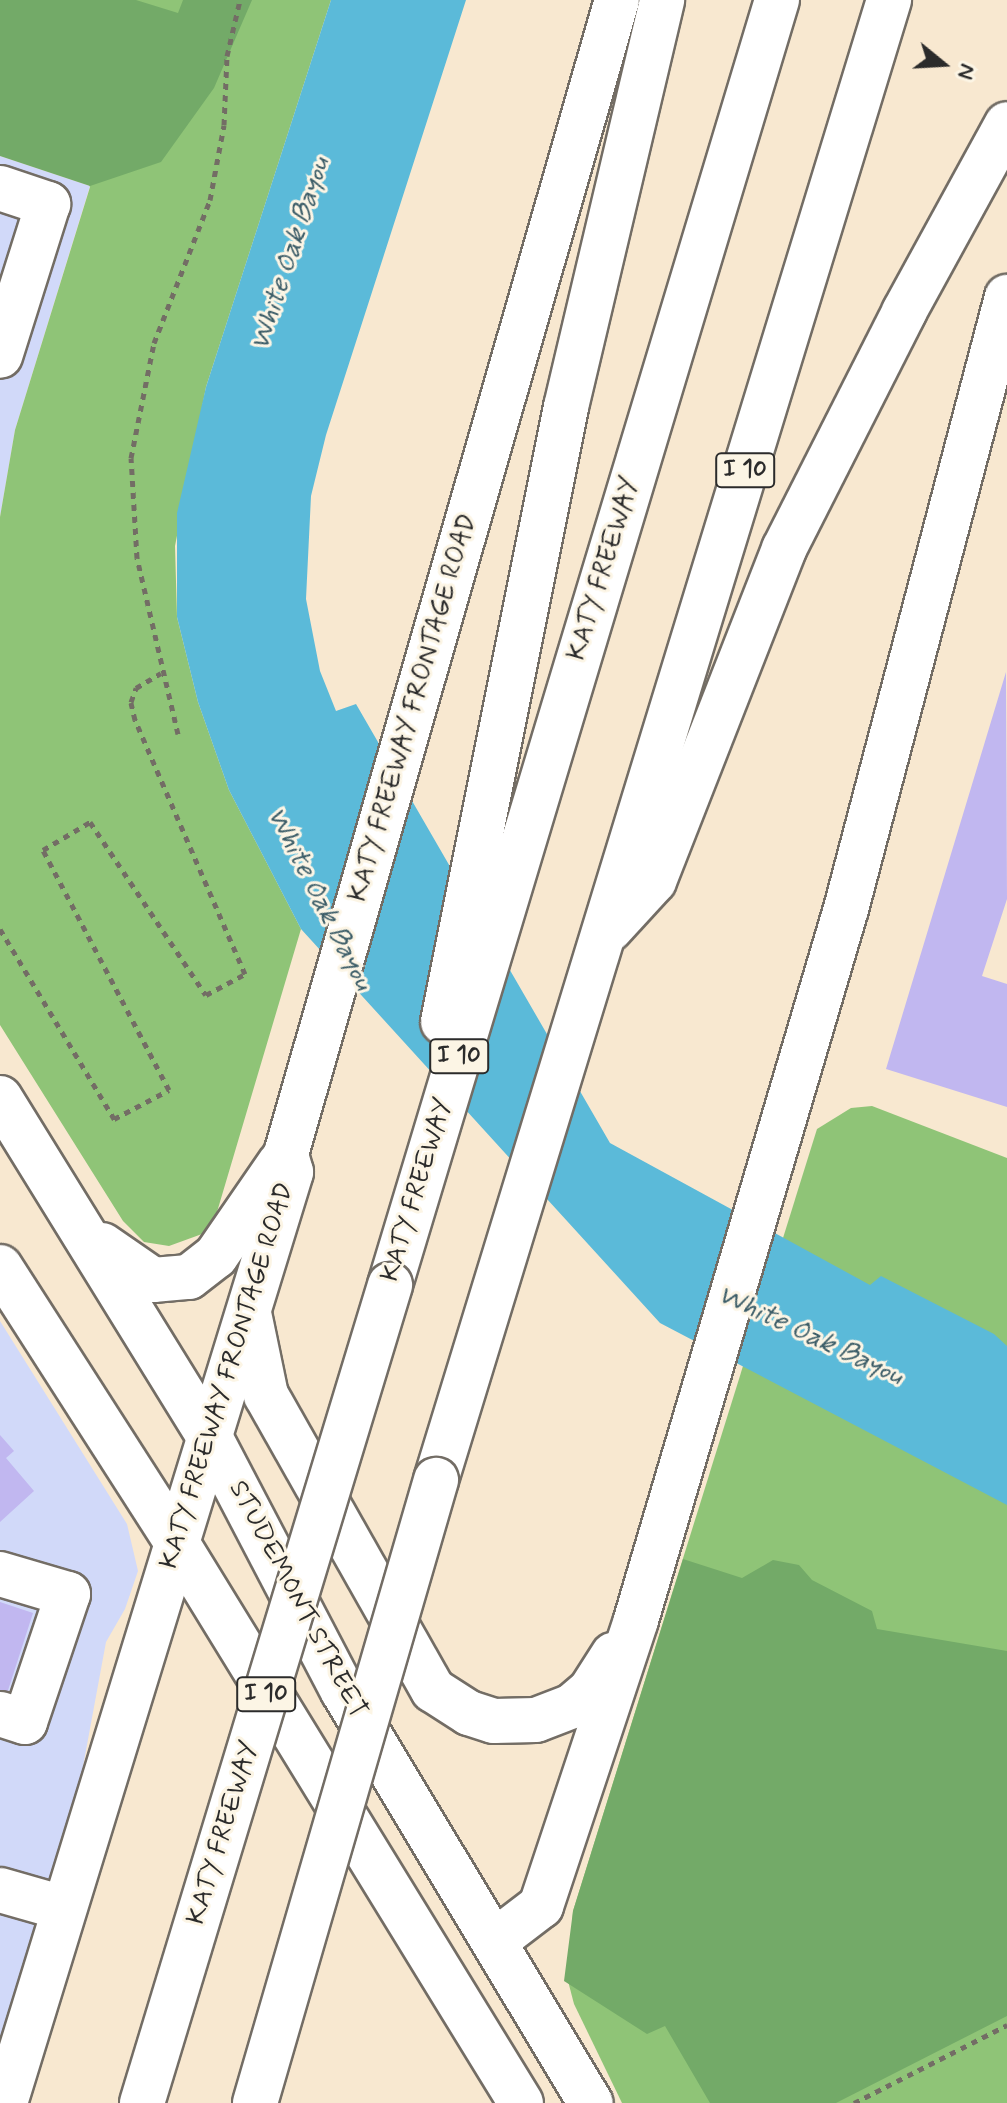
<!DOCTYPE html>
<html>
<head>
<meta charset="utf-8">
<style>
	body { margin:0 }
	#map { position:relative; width:1007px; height:2103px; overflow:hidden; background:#f8e8d0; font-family:Mynerve,sans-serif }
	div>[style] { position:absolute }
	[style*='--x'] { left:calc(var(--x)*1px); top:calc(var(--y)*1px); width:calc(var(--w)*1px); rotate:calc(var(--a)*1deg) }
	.built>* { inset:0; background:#d1d9f9 }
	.green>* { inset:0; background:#8fc477 }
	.forest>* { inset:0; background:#73aa68 }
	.water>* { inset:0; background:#5bbad9 }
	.building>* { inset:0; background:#c1b7f0 }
	.path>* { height:5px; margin-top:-2.5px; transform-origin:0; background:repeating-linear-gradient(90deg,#736d65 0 6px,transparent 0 12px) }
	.roads { filter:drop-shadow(2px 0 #736d65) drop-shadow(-2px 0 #736d65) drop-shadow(0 2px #736d65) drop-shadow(0 -2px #736d65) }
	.minor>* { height:44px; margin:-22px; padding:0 22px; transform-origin:22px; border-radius:22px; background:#fff }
	.major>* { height:44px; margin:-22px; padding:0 22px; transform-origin:22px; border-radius:22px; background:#fff }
	.highway>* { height:44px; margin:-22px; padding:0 22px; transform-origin:22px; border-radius:22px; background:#fff }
	.bridges { filter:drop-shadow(2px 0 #736d65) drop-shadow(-2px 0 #736d65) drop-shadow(0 2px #736d65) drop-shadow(0 -2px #736d65) }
	.highway-bridge>* { height:44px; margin:-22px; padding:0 22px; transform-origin:22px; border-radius:22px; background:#fff }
	span { translate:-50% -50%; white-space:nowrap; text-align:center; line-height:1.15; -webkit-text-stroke:6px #fcf5e5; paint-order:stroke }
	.shield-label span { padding:2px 6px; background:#fcf5e5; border:2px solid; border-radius:6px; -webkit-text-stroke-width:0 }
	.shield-label { font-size:24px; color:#2b2b2b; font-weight:700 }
	.street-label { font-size:26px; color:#2b2b2b }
	.water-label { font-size:28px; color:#3c5d68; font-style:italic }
	.north { position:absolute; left:903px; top:24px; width:80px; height:80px; -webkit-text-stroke:6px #fcf5e5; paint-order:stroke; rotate:108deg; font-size:22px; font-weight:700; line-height:32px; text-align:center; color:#2b2b2b }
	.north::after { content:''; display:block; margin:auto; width:28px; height:36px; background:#2b2b2b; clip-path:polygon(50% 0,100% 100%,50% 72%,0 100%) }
</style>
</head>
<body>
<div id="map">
	<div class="built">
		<div style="clip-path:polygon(0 156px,90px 186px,15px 430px,0 517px)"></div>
		<div style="clip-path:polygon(0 1321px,127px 1524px,138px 1571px,125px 1609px,106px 1642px,70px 1837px,0 2074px)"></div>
	</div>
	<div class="green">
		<div style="clip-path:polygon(0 0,331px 0,206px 387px,175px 546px,177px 617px,198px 702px,229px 790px,301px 929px,217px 1212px,202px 1234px,169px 1246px,144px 1242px,123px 1221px,0 1025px,0 517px,15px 430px,90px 187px)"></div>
		<div style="clip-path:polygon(872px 1106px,1007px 1158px,1007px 2103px,622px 2103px,574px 2004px,568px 1981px,573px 1911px,817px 1129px,851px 1108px)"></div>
	</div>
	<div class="forest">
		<div style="clip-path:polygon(0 0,136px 0,178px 13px,183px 0,252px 0,214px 88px,161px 162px,90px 186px,0 156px)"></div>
		<div style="clip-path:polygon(683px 1559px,742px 1578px,773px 1560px,799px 1565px,812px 1580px,872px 1611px,877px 1629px,1007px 1651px,1007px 2016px,836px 2103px,710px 2103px,665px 2026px,647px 2034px,564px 1981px,573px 1911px)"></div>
	</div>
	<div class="water">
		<div style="clip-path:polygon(331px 0,466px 0,326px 435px,311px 496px,306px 599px,320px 671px,336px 711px,356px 704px,610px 1143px,870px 1285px,881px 1276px,994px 1334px,1007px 1346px,1007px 1505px,660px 1323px,301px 929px,229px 790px,198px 702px,177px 617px,177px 513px,206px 387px)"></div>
	</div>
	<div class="building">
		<div style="clip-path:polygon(1006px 672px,1007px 899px,982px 976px,1007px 984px,1007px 1107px,886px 1069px)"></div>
		<div style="clip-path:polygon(0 1435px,14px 1451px,6px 1458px,34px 1491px,0 1522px)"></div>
		<div style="clip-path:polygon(0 1602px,33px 1613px,1px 1712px,0 1712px)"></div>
	</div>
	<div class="path">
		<div style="--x:178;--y:734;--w:181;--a:-103.1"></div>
		<div style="--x:137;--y:558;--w:100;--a:-93.4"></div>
		<div style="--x:131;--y:458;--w:117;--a:-78.7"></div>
		<div style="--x:154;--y:343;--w:154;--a:-68.6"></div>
		<div style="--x:210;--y:200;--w:76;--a:-79.4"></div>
		<div style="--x:224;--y:125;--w:69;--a:-87.5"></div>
		<div style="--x:227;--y:56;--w:57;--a:-76.9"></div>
		<div style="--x:0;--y:929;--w:222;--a:59"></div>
		<div style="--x:114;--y:1119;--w:62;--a:-27.8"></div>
		<div style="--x:169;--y:1090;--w:271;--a:-117.7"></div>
		<div style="--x:43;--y:850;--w:55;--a:-30.8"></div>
		<div style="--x:90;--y:822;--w:208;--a:56.2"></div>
		<div style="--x:206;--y:995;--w:44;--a:-28.3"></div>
		<div style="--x:245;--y:974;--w:277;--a:-113.4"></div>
		<div style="--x:135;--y:720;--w:18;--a:-103"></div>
		<div style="--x:131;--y:702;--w:15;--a:-70"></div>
		<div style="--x:136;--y:688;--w:29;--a:-31"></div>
		<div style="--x:854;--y:2103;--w:172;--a:-27"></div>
	</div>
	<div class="roads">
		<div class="minor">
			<div style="--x:0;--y:188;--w:51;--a:18.4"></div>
			<div style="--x:48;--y:204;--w:159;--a:107.5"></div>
			<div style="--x:0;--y:1574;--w:71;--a:16.4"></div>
			<div style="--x:68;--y:1594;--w:135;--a:108.6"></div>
			<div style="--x:25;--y:1722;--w:26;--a:-162"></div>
			<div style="--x:0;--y:1890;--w:66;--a:15.9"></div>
		</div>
		<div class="major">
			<div style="--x:0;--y:1098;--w:401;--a:58.3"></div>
			<div style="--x:211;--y:1439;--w:284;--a:62.4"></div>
			<div style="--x:343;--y:1691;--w:481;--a:59"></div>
			<div style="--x:102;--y:1245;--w:62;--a:34.5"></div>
			<div style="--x:153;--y:1280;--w:36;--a:-5"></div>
			<div style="--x:189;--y:1277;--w:34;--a:-38"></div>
			<div style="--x:216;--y:1256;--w:113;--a:-55.5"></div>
			<div style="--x:0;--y:1267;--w:328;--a:57.3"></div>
			<div style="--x:177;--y:1543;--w:657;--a:58.44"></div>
			<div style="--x:250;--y:1318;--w:79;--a:78.3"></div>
			<div style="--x:266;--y:1395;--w:339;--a:60.5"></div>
			<div style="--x:433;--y:1690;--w:43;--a:32.6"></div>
			<div style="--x:469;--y:1713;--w:26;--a:18"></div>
			<div style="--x:494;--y:1721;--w:42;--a:-1.4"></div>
			<div style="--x:536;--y:1720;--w:39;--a:-21"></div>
			<div style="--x:572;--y:1706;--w:23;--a:-40"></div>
			<div style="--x:590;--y:1691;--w:43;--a:-57.4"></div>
			<div style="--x:495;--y:1941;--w:58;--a:-37.3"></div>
			<div style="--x:541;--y:1906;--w:301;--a:-71.6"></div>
			<div style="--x:636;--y:1620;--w:741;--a:-73.55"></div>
			<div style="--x:846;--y:909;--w:633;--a:-75.26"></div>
			<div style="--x:5;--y:2103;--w:974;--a:-72.92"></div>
			<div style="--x:291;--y:1172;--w:19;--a:-106"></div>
			<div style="--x:286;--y:1154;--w:1201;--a:-74"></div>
		</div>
		<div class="highway">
			<div style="--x:610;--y:929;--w:65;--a:-47.5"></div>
			<div style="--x:654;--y:881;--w:357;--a:-68.6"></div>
			<div style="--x:784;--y:549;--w:266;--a:-63.1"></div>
			<div style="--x:904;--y:312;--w:214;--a:-61.3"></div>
			<div style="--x:443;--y:1022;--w:627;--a:-78.69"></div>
			<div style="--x:566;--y:407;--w:418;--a:-76.7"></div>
			<div style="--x:390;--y:1285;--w:1342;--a:-73.24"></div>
			<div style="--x:436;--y:1480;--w:1548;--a:-72.98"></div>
		</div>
	</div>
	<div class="bridges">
		<div class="highway-bridge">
			<div style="--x:142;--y:2103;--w:855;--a:-73.13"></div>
			<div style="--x:255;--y:2103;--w:649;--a:-73.8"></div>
		</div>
	</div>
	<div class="shield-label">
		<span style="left:745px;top:470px">I 10</span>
		<span style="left:459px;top:1056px">I 10</span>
		<span style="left:266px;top:1694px">I 10</span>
	</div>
	<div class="street-label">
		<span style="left:605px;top:569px;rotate:-73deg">KATY FREEWAY</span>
		<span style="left:414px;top:708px;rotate:-74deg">KATY FREEWAY FRONTAGE ROAD</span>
		<span style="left:418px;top:1190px;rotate:-73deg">KATY FREEWAY</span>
		<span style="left:228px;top:1376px;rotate:-73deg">KATY FREEWAY FRONTAGE ROAD</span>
		<span style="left:297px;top:1600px;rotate:62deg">STUDEMONT STREET</span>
		<span style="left:224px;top:1833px;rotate:-73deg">KATY FREEWAY</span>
	</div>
	<div class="water-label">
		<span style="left:291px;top:254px;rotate:-72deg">White Oak Bayou</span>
		<span style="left:319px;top:899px;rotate:63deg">White Oak Bayou</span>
		<span style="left:810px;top:1336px;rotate:25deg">White Oak Bayou</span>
	</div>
	<div class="north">N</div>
</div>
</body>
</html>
